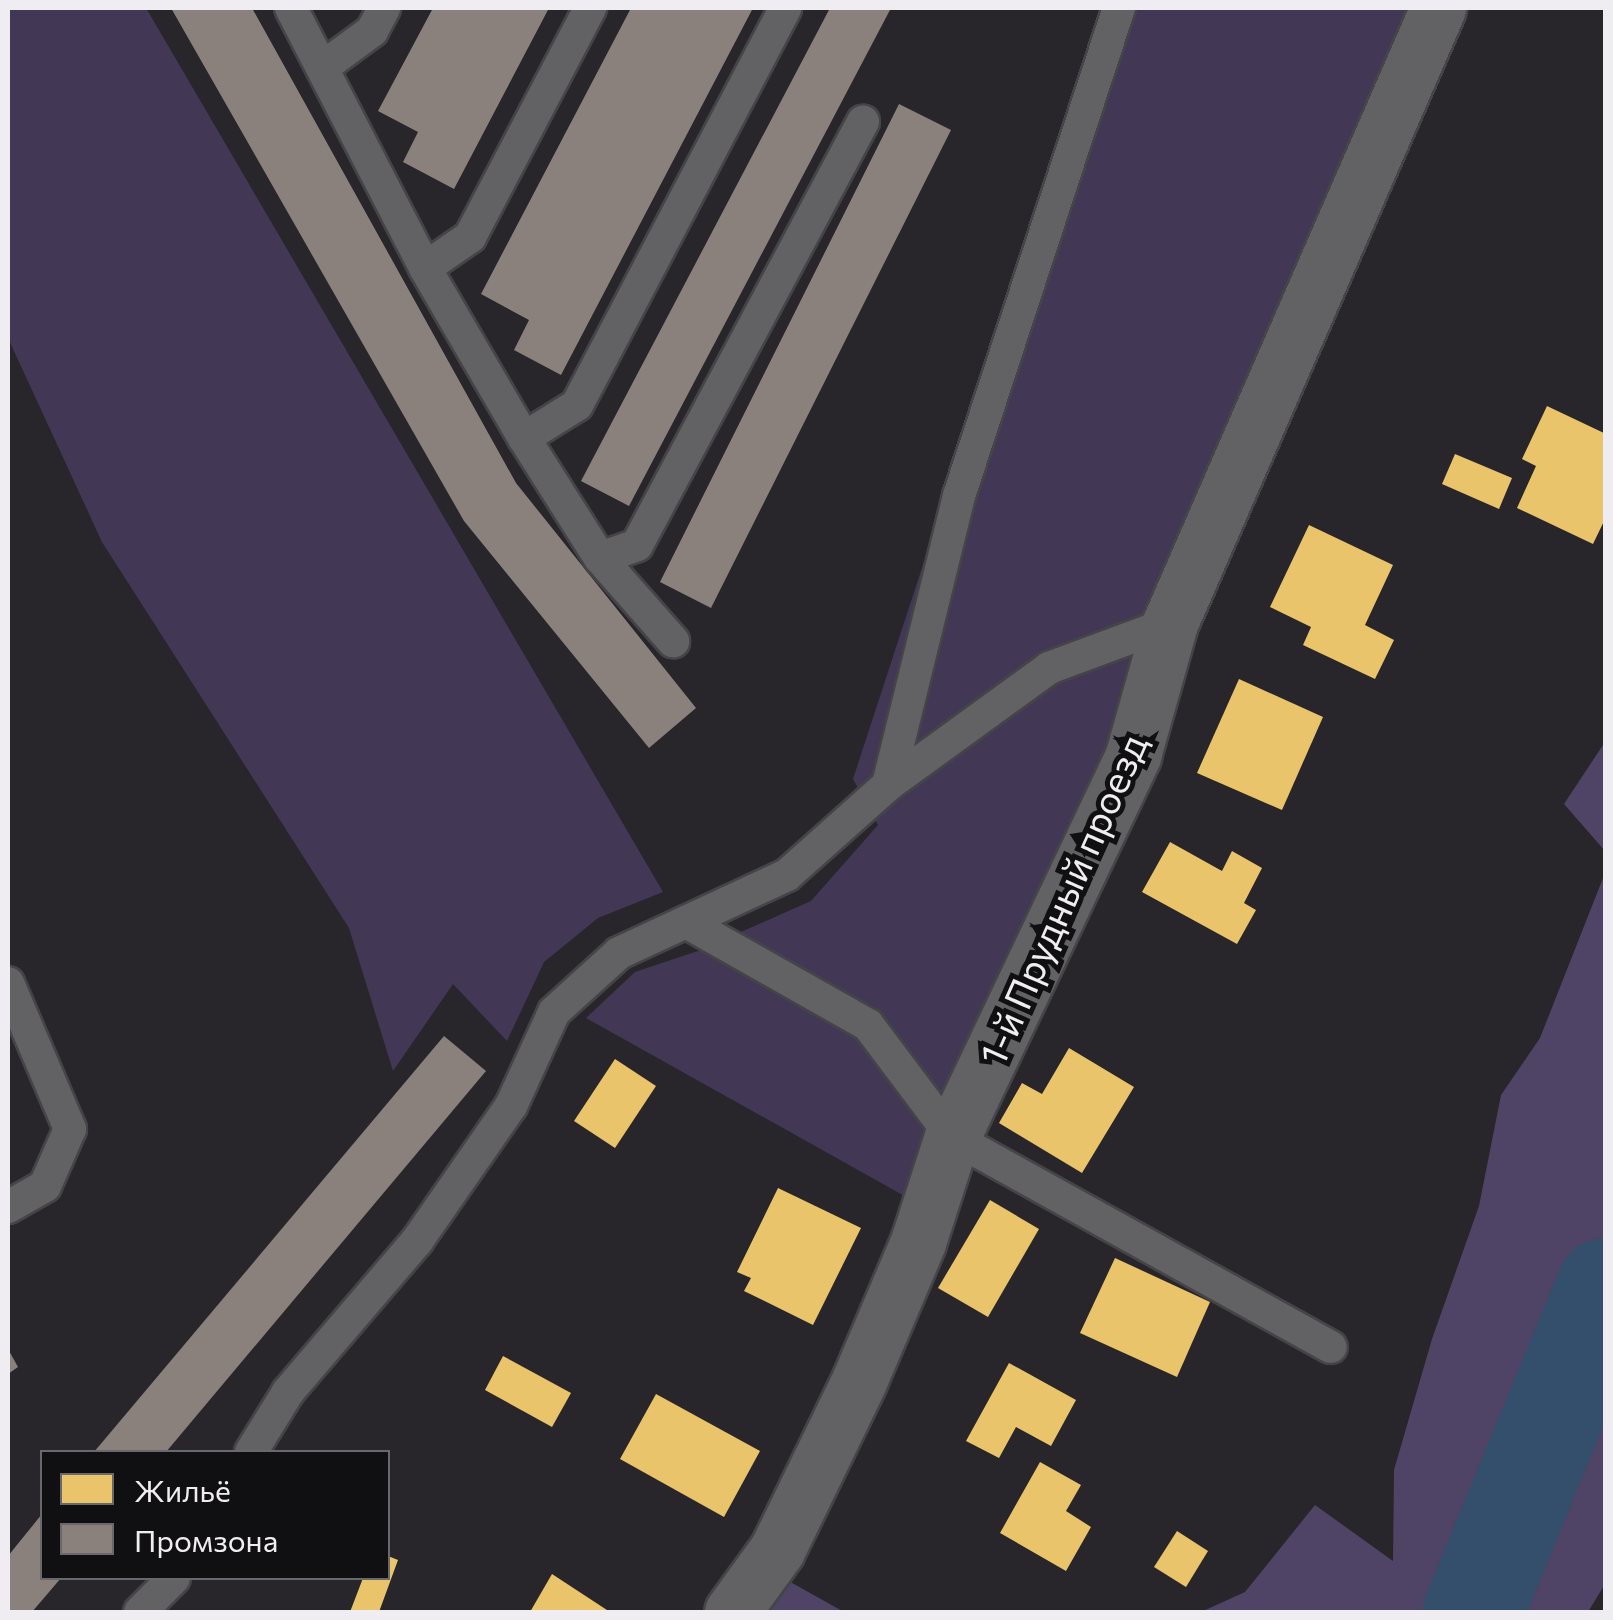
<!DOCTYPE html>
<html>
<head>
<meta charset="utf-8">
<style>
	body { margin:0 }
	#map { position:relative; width:1613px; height:1620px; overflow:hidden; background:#28262b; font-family:Commissioner,sans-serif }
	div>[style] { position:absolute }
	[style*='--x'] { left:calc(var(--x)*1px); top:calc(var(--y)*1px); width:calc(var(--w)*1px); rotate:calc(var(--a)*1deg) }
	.green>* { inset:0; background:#423855 }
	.forest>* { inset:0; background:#4f4465 }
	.homes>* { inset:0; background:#e9c46a }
	.industry>* { inset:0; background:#8a817c }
	.river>* { height:100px; margin:-50px; padding:0 50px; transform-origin:50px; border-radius:50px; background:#334f6b }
	.roads { filter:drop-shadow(2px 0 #454448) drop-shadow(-2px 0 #454448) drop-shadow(0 2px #454448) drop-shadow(0 -2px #454448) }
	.lane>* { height:32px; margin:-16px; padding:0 16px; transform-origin:16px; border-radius:16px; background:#626164 }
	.street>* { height:55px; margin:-27.5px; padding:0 27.5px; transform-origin:27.5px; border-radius:27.5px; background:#626164 }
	span { translate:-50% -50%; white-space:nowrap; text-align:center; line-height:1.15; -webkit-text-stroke:10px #100f12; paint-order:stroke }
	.street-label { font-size:38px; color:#efedf2 }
	.frame { position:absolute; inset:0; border:10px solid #efedf2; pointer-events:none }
	.legend { position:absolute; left:40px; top:1450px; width:350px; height:130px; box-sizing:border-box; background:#100f12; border:2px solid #69686c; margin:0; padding:12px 18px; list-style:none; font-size:30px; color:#efedf2 }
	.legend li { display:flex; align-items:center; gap:20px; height:50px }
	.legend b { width:50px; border:2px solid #69686c }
</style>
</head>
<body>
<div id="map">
	<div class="green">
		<div style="clip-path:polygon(8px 8px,146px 8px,663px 892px,598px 918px,544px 962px,507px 1041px,453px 984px,393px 1071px,349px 928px,102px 542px,8px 338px)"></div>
		<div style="clip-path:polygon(1105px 8px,1406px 8px,1228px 461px,1153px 590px,1132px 705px,917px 1203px,586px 1018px,635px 972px,698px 951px,811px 901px,878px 825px,853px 779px)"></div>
	</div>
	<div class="forest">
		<div style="clip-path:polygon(1605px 742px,1605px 851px,1564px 804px)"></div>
		<div style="clip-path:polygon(1605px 873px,1605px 1584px,1588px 1612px,1201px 1612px,1245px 1592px,1315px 1505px,1393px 1561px,1394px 1470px,1432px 1339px,1479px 1206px,1501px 1095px,1540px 1038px)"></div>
		<div style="clip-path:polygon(785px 1579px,844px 1612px,757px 1612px)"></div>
	</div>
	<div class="homes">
		<div style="clip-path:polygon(1547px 406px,1606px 434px,1606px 517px,1593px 544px,1517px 508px,1536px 466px,1522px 459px)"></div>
		<div style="clip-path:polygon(1455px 454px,1512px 478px,1499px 509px,1442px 484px)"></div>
		<div style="clip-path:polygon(1309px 525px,1393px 565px,1365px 625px,1394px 640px,1375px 679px,1303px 645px,1311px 627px,1270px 607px)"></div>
		<div style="clip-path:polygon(1239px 679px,1323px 717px,1282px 810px,1197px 773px)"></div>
		<div style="clip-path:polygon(1170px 842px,1222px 871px,1232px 851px,1262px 868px,1244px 903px,1256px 910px,1237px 944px,1142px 892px)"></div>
		<div style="clip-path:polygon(1069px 1048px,1134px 1087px,1082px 1173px,999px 1123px,1022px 1083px,1042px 1094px)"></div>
		<div style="clip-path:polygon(615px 1059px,656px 1086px,615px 1148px,574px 1121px)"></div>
		<div style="clip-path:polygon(778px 1188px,861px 1228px,813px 1325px,744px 1291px,751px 1278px,737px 1272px)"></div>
		<div style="clip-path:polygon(990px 1200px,1039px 1229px,988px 1317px,938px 1288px)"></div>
		<div style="clip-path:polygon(1115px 1258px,1210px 1302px,1177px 1377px,1080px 1333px)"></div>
		<div style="clip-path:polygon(503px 1356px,571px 1393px,552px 1427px,485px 1390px)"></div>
		<div style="clip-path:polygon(1009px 1363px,1076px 1400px,1051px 1446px,1016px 1427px,999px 1458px,966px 1441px)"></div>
		<div style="clip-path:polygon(656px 1394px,760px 1451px,724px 1517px,620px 1459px)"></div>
		<div style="clip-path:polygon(1040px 1462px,1081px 1485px,1066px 1511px,1091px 1527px,1066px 1571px,1000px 1533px)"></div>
		<div style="clip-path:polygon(1177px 1531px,1208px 1551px,1186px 1587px,1154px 1567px)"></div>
		<div style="clip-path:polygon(388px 1556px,398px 1560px,379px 1612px,350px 1612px,363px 1578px,388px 1578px)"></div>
		<div style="clip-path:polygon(552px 1574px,610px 1612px,530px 1612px)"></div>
	</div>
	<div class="industry">
		<div style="clip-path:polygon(171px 8px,252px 8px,516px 483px,696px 708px,649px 748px,464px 521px)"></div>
		<div style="clip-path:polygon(433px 8px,549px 8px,454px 189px,403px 162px,418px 132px,378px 111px)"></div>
		<div style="clip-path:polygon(631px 8px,753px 8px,561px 375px,514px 350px,529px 320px,481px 294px)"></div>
		<div style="clip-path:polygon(830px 8px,891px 8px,629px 506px,581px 481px)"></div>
		<div style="clip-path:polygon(899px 104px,951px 130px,711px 608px,660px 582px)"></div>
		<div style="clip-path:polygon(444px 1036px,486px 1071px,166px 1452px,94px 1452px)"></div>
		<div style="clip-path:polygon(8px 1349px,18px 1367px,8px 1374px)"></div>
		<div style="clip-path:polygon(42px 1514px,42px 1578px,61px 1578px,32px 1612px,8px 1612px,8px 1556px)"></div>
	</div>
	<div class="river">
		<div style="--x:1473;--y:1612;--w:350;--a:-67.7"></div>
	</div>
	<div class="roads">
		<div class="lane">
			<div style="--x:291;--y:8;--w:292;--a:62.7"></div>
			<div style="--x:425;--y:268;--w:197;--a:59.8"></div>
			<div style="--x:524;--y:438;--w:142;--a:57.7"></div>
			<div style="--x:600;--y:558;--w:111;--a:48.7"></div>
			<div style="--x:323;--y:67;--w:61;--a:-36.3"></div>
			<div style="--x:372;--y:31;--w:26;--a:-62"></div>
			<div style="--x:425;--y:268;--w:55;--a:-34.6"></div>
			<div style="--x:470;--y:237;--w:259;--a:-62.3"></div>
			<div style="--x:524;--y:438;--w:62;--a:-31.9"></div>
			<div style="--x:577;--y:405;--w:448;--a:-62.3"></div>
			<div style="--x:600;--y:558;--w:39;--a:-19"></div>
			<div style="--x:637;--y:545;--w:480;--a:-61.9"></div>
			<div style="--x:888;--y:785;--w:298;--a:-76.2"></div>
			<div style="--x:959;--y:496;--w:514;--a:-71.85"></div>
			<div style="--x:686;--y:922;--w:209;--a:29.5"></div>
			<div style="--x:868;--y:1025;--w:140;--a:53.1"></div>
			<div style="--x:952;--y:1137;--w:433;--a:29"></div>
			<div style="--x:8;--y:983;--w:159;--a:67"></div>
			<div style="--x:70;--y:1129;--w:62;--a:113.7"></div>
			<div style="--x:45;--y:1186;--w:43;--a:150.4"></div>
			<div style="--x:251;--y:1452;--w:70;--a:-58.3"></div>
			<div style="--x:288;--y:1392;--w:199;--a:-49.5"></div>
			<div style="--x:417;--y:1241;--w:165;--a:-55.2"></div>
			<div style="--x:511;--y:1106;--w:103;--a:-65.4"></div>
			<div style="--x:554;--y:1012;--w:88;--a:-42.2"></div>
			<div style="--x:619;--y:953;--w:185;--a:-24.9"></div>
			<div style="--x:787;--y:875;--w:135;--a:-41.7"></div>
			<div style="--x:888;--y:785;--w:199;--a:-36"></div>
			<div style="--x:1049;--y:668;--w:129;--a:-20.4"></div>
			<div style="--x:140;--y:1612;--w:48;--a:-45"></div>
		</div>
		<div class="street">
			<div style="--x:732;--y:1612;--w:77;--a:-54"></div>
			<div style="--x:777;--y:1550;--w:188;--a:-64.1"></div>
			<div style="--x:859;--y:1381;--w:151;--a:-67"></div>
			<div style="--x:918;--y:1242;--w:110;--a:-72.1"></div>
			<div style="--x:952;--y:1137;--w:423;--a:-64.6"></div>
			<div style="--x:1133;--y:755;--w:137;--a:-74.3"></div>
			<div style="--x:1170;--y:623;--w:671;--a:-66.45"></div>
		</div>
	</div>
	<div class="street-label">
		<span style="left:1062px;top:899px;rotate:-66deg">1-й Прудный проезд</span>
	</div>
	<div class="frame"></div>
	<ul class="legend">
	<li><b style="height:28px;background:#e9c46a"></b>Жильё</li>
	<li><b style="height:28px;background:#8a817c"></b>Промзона</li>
	</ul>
</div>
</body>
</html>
